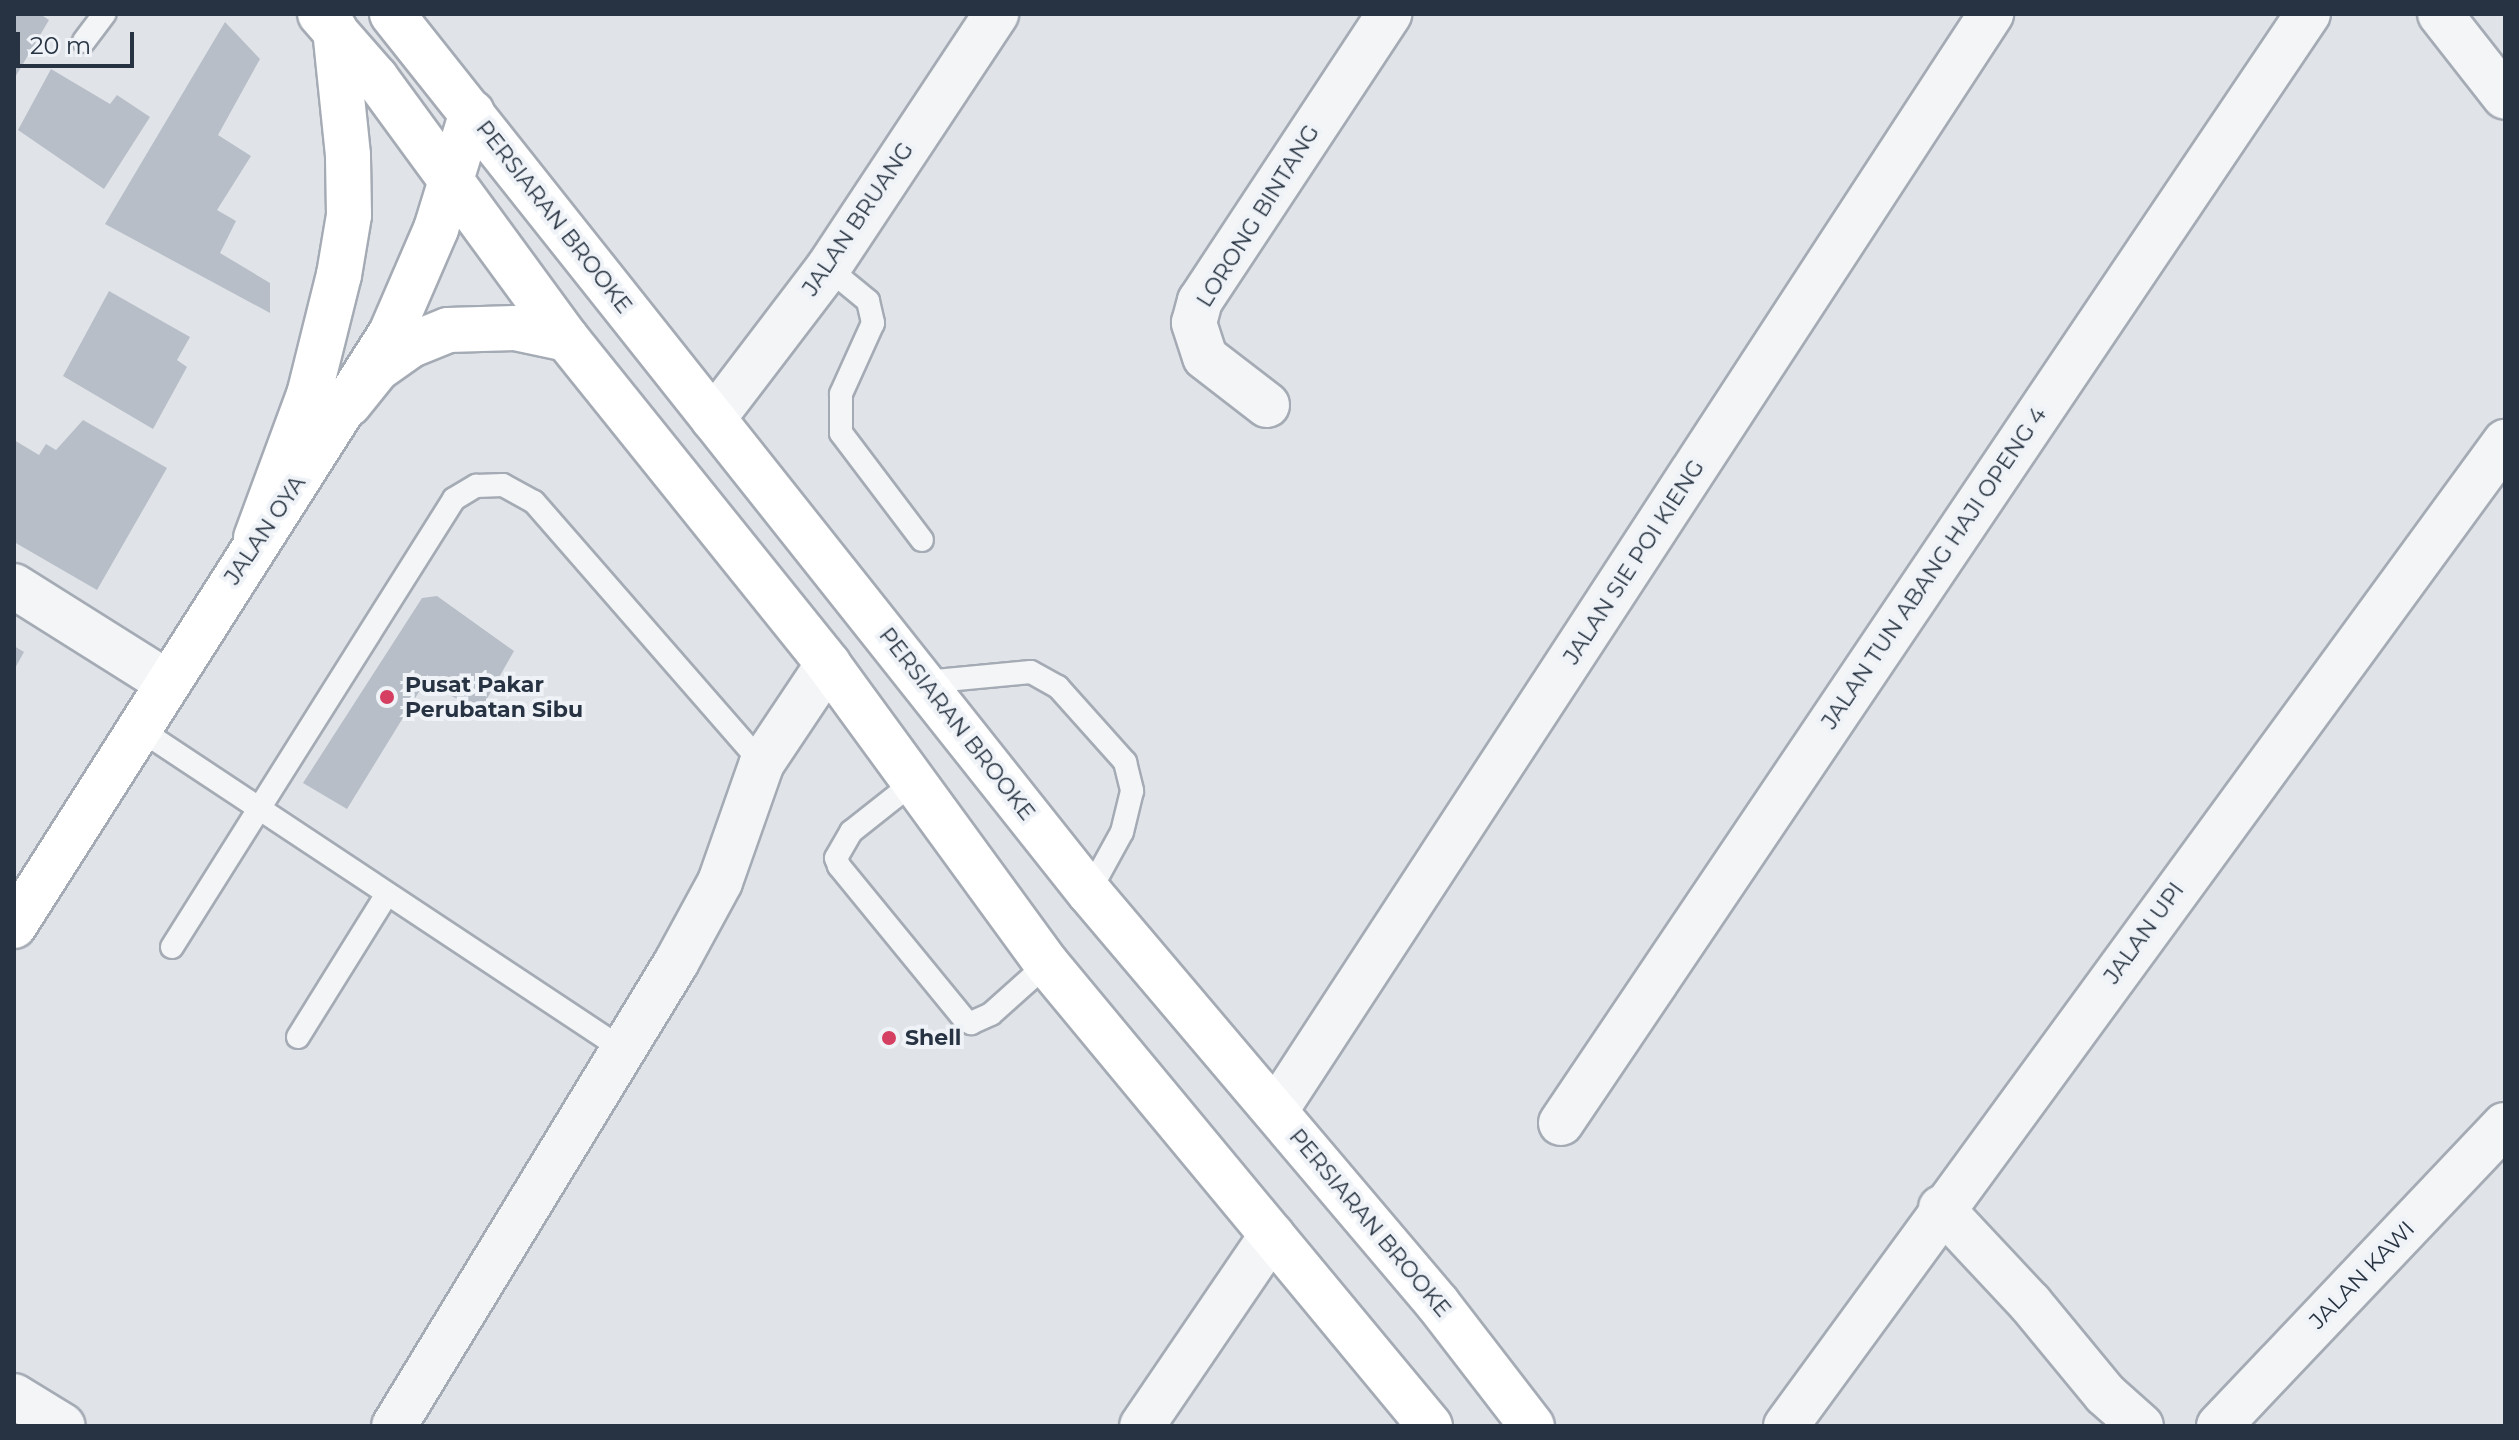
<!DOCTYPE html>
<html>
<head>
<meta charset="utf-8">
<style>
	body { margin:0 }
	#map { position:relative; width:2519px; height:1440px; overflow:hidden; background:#e0e4e9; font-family:Montserrat,sans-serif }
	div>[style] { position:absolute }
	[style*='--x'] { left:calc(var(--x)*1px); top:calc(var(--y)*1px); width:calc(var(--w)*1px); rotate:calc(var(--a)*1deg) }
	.building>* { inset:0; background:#b7bec7 }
	.roads { filter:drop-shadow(2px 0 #a5abb4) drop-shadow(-2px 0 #a5abb4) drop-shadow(0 2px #a5abb4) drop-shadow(0 -2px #a5abb4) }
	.lane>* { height:22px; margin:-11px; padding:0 11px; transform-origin:11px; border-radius:11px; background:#f3f5f7 }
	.street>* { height:44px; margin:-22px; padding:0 22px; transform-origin:22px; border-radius:22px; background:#f3f5f7 }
	.secondary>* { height:44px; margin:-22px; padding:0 22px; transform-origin:22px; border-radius:22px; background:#fff }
	.primary>* { height:44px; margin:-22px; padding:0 22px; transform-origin:22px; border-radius:22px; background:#fff }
	.dots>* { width:22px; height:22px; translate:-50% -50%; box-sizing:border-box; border:4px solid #eff3f7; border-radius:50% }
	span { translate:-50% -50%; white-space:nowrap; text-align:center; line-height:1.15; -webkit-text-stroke:8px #eff3f7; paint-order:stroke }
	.street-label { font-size:22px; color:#273342 }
	.poi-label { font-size:22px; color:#273342; font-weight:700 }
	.left { translate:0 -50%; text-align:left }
	.frame { position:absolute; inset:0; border:16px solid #273342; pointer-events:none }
	.scale { position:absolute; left:16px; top:32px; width:118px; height:36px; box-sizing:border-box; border:4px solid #273342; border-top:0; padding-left:10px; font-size:24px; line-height:28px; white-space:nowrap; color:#273342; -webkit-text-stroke:6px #eff3f7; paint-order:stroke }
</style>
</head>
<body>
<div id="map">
	<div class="building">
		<div style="clip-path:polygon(14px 14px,40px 14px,49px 20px,14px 79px)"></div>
		<div style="clip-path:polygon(225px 22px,260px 59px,218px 135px,251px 156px,217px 210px,236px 221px,220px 253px,270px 283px,270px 313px,105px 224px)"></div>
		<div style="clip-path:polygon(51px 69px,110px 104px,117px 95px,150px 117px,104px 189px,18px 130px)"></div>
		<div style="clip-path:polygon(109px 291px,190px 337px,177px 360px,187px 367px,153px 429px,63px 376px)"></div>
		<div style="clip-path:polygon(83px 420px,167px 468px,97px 590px,14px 542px,14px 440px,39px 455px,46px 444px,56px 450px)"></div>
		<div style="clip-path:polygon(437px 596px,514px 651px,480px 711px,425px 682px,347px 809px,303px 783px,422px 598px)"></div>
		<div style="clip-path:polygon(14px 646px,24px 652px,14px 670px)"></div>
	</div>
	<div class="roads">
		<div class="lane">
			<div style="--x:84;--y:41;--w:34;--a:-53"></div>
			<div style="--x:828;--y:268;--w:52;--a:39.5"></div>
			<div style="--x:868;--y:301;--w:23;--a:77"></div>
			<div style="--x:873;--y:323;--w:78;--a:114.3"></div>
			<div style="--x:841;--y:394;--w:39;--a:90"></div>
			<div style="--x:841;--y:433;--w:134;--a:52.9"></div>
			<div style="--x:925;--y:682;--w:106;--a:-5.4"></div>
			<div style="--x:1031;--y:672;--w:31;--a:29"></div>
			<div style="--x:1058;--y:687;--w:101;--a:48.2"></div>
			<div style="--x:1125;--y:762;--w:30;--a:76"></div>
			<div style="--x:1132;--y:791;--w:42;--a:103.7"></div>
			<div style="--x:1122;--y:832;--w:68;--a:118.8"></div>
			<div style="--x:141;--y:730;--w:577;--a:33.55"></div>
			<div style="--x:914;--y:782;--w:80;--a:141.6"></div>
			<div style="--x:851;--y:832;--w:30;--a:120"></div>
			<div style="--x:836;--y:858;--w:9;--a:69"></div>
			<div style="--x:839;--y:866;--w:199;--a:50.7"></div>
			<div style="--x:965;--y:1020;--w:7;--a:27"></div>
			<div style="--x:971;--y:1023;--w:22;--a:-24"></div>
			<div style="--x:991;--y:1014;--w:75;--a:-41.8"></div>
			<div style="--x:172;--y:947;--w:529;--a:-57.81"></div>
			<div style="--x:454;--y:499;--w:26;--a:-31"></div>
			<div style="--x:476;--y:486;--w:27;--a:-2"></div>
			<div style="--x:503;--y:485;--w:35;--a:29"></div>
			<div style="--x:534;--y:502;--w:347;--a:48.9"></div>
			<div style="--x:298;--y:1037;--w:168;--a:-58.1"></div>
		</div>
		<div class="street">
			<div style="--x:2440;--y:14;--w:105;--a:51.9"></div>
			<div style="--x:1267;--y:405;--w:78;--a:-142.3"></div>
			<div style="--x:1205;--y:357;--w:36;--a:-108"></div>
			<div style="--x:1194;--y:323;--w:23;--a:-75"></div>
			<div style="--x:1200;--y:301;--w:344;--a:-56.6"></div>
			<div style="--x:713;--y:419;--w:190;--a:-52.7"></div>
			<div style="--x:828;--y:268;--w:305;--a:-56.5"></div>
			<div style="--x:14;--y:586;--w:182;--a:32.2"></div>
			<div style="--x:1276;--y:1110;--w:1309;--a:-56.88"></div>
			<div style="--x:1561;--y:1123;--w:1337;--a:-56.04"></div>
			<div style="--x:1941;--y:1208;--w:130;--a:46.9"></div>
			<div style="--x:2030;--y:1303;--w:118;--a:50.5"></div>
			<div style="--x:2105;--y:1394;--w:48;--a:41.6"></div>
			<div style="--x:14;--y:1396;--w:57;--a:31.5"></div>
			<div style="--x:394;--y:1426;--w:542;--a:-58.66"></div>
			<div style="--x:676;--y:963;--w:92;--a:-61.5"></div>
			<div style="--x:720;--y:882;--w:126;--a:-70.6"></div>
			<div style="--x:762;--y:763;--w:119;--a:-56.3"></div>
			<div style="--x:1142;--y:1426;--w:231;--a:-55.8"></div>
			<div style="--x:1786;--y:1426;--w:1219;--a:-53.84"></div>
			<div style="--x:2219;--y:1426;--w:415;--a:-46.5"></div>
		</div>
		<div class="secondary">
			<div style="--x:14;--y:926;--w:703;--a:-57.55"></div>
			<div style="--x:391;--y:333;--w:113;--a:-66.6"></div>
			<div style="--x:436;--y:229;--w:122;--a:-72.9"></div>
		</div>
		<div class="primary">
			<div style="--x:320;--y:14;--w:85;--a:48.8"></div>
			<div style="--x:376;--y:78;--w:323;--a:53.8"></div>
			<div style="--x:567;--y:339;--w:417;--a:51.2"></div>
			<div style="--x:828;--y:664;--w:371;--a:53.9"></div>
			<div style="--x:1047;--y:964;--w:600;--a:50.34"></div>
			<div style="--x:392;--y:14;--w:1121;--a:51.56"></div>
			<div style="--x:1089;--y:892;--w:540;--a:49.73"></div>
			<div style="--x:1438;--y:1304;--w:154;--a:52.4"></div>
			<div style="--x:349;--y:404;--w:45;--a:-51.3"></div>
			<div style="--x:377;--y:369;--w:42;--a:-35.2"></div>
			<div style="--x:411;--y:345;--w:40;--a:-22"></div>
			<div style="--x:448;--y:330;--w:67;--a:-1.7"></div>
			<div style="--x:515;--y:328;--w:53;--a:11.9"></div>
			<div style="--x:256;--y:538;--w:153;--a:-69.7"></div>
			<div style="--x:309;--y:395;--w:124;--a:-76"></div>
			<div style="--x:339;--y:275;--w:61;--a:-80.5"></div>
			<div style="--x:349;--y:215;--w:60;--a:-91"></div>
			<div style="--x:348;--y:155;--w:126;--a:-95.9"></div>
		</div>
	</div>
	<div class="dots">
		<div style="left:387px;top:697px;background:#d43f62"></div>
		<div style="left:889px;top:1038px;background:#d43f62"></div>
	</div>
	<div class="street-label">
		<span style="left:1258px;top:216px;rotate:-58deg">LORONG BINTANG</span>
		<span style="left:554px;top:217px;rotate:52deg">PERSIARAN BROOKE</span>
		<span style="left:858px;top:219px;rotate:-56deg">JALAN BRUANG</span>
		<span style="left:265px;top:530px;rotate:-56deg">JALAN OYA</span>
		<span style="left:1634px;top:562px;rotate:-57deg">JALAN SIE POI KIENG</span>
		<span style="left:1934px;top:568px;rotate:-56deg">JALAN TUN ABANG HAJI OPENG 4</span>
		<span style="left:957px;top:724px;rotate:52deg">PERSIARAN BROOKE</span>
		<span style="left:2144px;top:933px;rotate:-54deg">JALAN UPI</span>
		<span style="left:1370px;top:1223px;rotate:50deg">PERSIARAN BROOKE</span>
		<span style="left:2362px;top:1275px;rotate:-46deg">JALAN KAWI</span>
	</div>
	<div class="poi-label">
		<span class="left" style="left:405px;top:697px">Pusat Pakar<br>Perubatan Sibu</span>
		<span class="left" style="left:905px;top:1038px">Shell</span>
	</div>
	<div class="frame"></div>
	<div class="scale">20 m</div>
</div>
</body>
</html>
